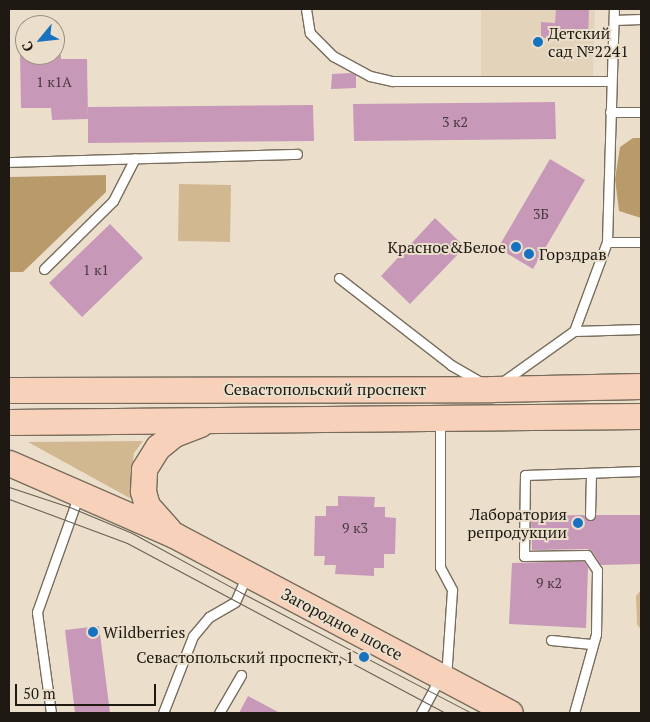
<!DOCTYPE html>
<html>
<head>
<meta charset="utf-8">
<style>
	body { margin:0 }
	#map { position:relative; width:650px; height:722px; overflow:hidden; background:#ebdfcc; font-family:"PT Serif",serif }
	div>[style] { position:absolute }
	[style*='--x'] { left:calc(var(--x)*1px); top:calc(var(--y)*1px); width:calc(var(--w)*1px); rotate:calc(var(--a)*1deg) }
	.built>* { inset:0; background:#e3d3ba }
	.green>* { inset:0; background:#d2b890 }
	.forest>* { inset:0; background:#b99b6b }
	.building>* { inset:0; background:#c898b9 }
	.roads { filter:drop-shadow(1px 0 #786d5c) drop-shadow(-1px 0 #786d5c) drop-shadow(0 1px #786d5c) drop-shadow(0 -1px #786d5c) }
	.lane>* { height:9px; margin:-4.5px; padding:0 4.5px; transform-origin:4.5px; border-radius:4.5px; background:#fff }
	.secondary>* { height:25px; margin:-12.5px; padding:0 12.5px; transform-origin:12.5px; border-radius:12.5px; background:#f8d1bb }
	.tram>* { height:1px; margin:-0.5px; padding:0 0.5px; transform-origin:0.5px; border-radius:0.5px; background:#655e53 }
	.dots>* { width:14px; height:14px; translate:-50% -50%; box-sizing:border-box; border:2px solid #ebdfcc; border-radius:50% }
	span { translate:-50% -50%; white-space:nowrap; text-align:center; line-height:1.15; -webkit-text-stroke:4px #ebdfcc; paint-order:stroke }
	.number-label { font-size:14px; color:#483a3c }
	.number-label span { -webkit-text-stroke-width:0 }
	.poi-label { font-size:16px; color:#1e1a13 }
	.left { translate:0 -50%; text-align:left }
	.right { translate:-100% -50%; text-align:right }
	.street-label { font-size:16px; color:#1e1a13 }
	.frame { position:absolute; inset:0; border:10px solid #1e1a13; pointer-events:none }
	.north { position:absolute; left:15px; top:15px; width:50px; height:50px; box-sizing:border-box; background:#ebdfcc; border:1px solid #999082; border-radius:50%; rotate:242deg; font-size:14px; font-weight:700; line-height:20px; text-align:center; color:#1e1a13 }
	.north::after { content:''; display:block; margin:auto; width:18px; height:22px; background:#1772bf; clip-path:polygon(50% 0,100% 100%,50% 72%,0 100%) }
	.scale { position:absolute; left:15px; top:684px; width:141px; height:22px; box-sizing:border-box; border:2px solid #1e1a13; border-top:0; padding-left:6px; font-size:15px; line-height:18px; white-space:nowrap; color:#1e1a13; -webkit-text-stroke:4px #ebdfcc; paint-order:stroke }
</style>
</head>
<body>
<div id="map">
	<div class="built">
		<div style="clip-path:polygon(481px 9px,595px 9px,593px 76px,481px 76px)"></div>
	</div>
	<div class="green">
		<div style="clip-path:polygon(179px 184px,231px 185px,230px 242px,178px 241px)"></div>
		<div style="clip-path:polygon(143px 441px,134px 453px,132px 470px,135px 501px,28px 442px)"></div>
		<div style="clip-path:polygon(641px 590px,641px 630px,637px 624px,636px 596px)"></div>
	</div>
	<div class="forest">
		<div style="clip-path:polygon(633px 138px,641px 138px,641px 218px,619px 211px,615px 179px,620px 147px)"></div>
		<div style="clip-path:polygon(106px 175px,106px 192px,23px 272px,9px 272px,9px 177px)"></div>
	</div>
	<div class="building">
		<div style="clip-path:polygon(556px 9px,589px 9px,588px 39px,541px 38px,541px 22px,555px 23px)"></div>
		<div style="clip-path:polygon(20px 55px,61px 55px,61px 59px,87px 59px,88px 119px,52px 120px,51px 108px,21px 108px)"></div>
		<div style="clip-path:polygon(351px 73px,356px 75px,356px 88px,331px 89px,332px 74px)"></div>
		<div style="clip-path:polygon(555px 102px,556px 139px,354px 141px,353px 104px)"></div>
		<div style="clip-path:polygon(313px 105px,314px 141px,88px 143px,88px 107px)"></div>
		<div style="clip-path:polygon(550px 159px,585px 180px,533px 269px,498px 248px)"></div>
		<div style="clip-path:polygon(435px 218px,465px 247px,410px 304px,381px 276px)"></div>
		<div style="clip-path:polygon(110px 224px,143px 258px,82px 317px,49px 283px)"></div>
		<div style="clip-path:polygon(338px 496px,375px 497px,374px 507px,385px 507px,385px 517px,396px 518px,395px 554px,384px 554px,384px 568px,374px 568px,374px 576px,335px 574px,336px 565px,324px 565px,325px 556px,314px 556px,315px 516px,326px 516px,326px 506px,338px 506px)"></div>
		<div style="clip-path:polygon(584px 515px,590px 521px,596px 515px,641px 515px,641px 564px,601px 565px,592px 551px,587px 549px,532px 550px,531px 516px)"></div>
		<div style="clip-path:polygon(584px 561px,588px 568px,586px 628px,509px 624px,512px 563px)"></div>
		<div style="clip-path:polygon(99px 626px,110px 713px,75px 713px,65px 630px)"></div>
		<div style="clip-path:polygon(248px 696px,280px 713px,239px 713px)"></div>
	</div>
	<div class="roads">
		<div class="lane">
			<div style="--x:306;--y:9;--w:24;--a:81"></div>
			<div style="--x:310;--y:33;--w:33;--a:45"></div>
			<div style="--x:333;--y:56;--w:42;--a:28.4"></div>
			<div style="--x:370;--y:76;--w:23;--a:13"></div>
			<div style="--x:392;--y:81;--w:219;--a:0"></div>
			<div style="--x:614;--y:20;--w:27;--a:-2"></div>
			<div style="--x:610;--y:112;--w:31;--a:0"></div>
			<div style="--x:9;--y:162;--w:288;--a:-1.6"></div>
			<div style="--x:607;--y:242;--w:34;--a:0"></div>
			<div style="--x:44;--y:269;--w:97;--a:-44.6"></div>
			<div style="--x:113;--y:201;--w:48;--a:-62.9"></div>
			<div style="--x:339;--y:278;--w:142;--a:37.8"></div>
			<div style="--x:451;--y:365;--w:34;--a:30"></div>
			<div style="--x:574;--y:331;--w:95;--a:-69.7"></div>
			<div style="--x:607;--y:242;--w:233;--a:-88.3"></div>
			<div style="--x:501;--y:383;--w:90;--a:-35.5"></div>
			<div style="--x:574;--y:331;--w:67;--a:-1.7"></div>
			<div style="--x:440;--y:420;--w:147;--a:90"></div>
			<div style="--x:440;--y:567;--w:26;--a:62"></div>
			<div style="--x:452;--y:590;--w:87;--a:93.9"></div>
			<div style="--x:590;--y:515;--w:42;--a:-88.6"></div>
			<div style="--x:551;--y:640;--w:40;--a:5.7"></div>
			<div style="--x:51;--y:713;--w:102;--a:-97.9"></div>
			<div style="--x:37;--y:612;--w:125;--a:-70.4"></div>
			<div style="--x:163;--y:713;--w:83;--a:-68.7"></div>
			<div style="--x:193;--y:636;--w:25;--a:-50"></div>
			<div style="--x:209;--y:617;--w:30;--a:-30"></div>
			<div style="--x:235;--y:602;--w:30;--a:-66"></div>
			<div style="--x:219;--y:713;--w:44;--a:-59.9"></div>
			<div style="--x:421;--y:713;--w:40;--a:-62"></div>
			<div style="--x:574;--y:713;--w:82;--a:-74.4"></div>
			<div style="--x:596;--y:634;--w:64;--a:-89.1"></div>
			<div style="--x:597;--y:570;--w:18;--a:-124"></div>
			<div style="--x:587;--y:555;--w:63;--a:179.1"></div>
			<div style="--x:524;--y:556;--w:81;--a:-89.3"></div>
			<div style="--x:525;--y:475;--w:116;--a:-2"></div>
		</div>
		<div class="secondary">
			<div style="--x:9;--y:390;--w:483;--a:-0.1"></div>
			<div style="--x:492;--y:389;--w:149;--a:-1.2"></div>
			<div style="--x:9;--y:422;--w:632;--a:-0.54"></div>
			<div style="--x:9;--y:463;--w:180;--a:23.6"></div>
			<div style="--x:174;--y:535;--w:380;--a:27.9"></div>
			<div style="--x:168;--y:529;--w:31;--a:-132"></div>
			<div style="--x:147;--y:506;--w:16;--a:-105"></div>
			<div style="--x:143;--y:491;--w:22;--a:-87"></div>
			<div style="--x:144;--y:469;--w:26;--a:-58"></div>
			<div style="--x:158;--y:447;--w:21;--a:-39"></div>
			<div style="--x:174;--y:434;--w:28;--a:-21"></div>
		</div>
	</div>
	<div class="tram">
		<div style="--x:9;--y:487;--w:66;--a:18.4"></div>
		<div style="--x:72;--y:508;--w:65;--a:22.6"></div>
		<div style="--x:132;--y:533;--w:123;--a:28.6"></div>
		<div style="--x:240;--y:592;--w:261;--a:27.6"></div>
		<div style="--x:9;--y:499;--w:126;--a:20.4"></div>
		<div style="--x:127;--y:543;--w:361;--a:28.1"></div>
	</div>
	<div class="dots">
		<div style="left:538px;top:42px;background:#1772bf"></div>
		<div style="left:516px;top:247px;background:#1772bf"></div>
		<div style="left:529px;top:254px;background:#1772bf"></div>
		<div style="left:578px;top:523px;background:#1772bf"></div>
		<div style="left:93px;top:632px;background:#1772bf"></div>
		<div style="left:364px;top:657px;background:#1772bf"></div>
	</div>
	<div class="number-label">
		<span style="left:54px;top:82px">1 к1А</span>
		<span style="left:455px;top:122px">3 к2</span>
		<span style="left:541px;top:214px">3Б</span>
		<span style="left:96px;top:270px">1 к1</span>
		<span style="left:355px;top:528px">9 к3</span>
		<span style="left:549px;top:583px">9 к2</span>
	</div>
	<div class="poi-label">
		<span class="left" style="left:548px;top:42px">Детский<br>сад №2241</span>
		<span class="right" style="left:506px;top:247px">Красное&amp;Белое</span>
		<span class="left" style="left:539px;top:254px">Горздрав</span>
		<span class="right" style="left:567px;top:523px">Лаборатория<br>репродукции</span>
		<span class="left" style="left:103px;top:632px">Wildberries</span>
		<span class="right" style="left:354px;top:657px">Севастопольский проспект, 1</span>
	</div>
	<div class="street-label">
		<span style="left:325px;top:389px">Севастопольский проспект</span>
		<span style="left:342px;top:624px;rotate:28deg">Загородное шоссе</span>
	</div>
	<div class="frame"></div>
	<div class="north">С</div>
	<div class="scale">50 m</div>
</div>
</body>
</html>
